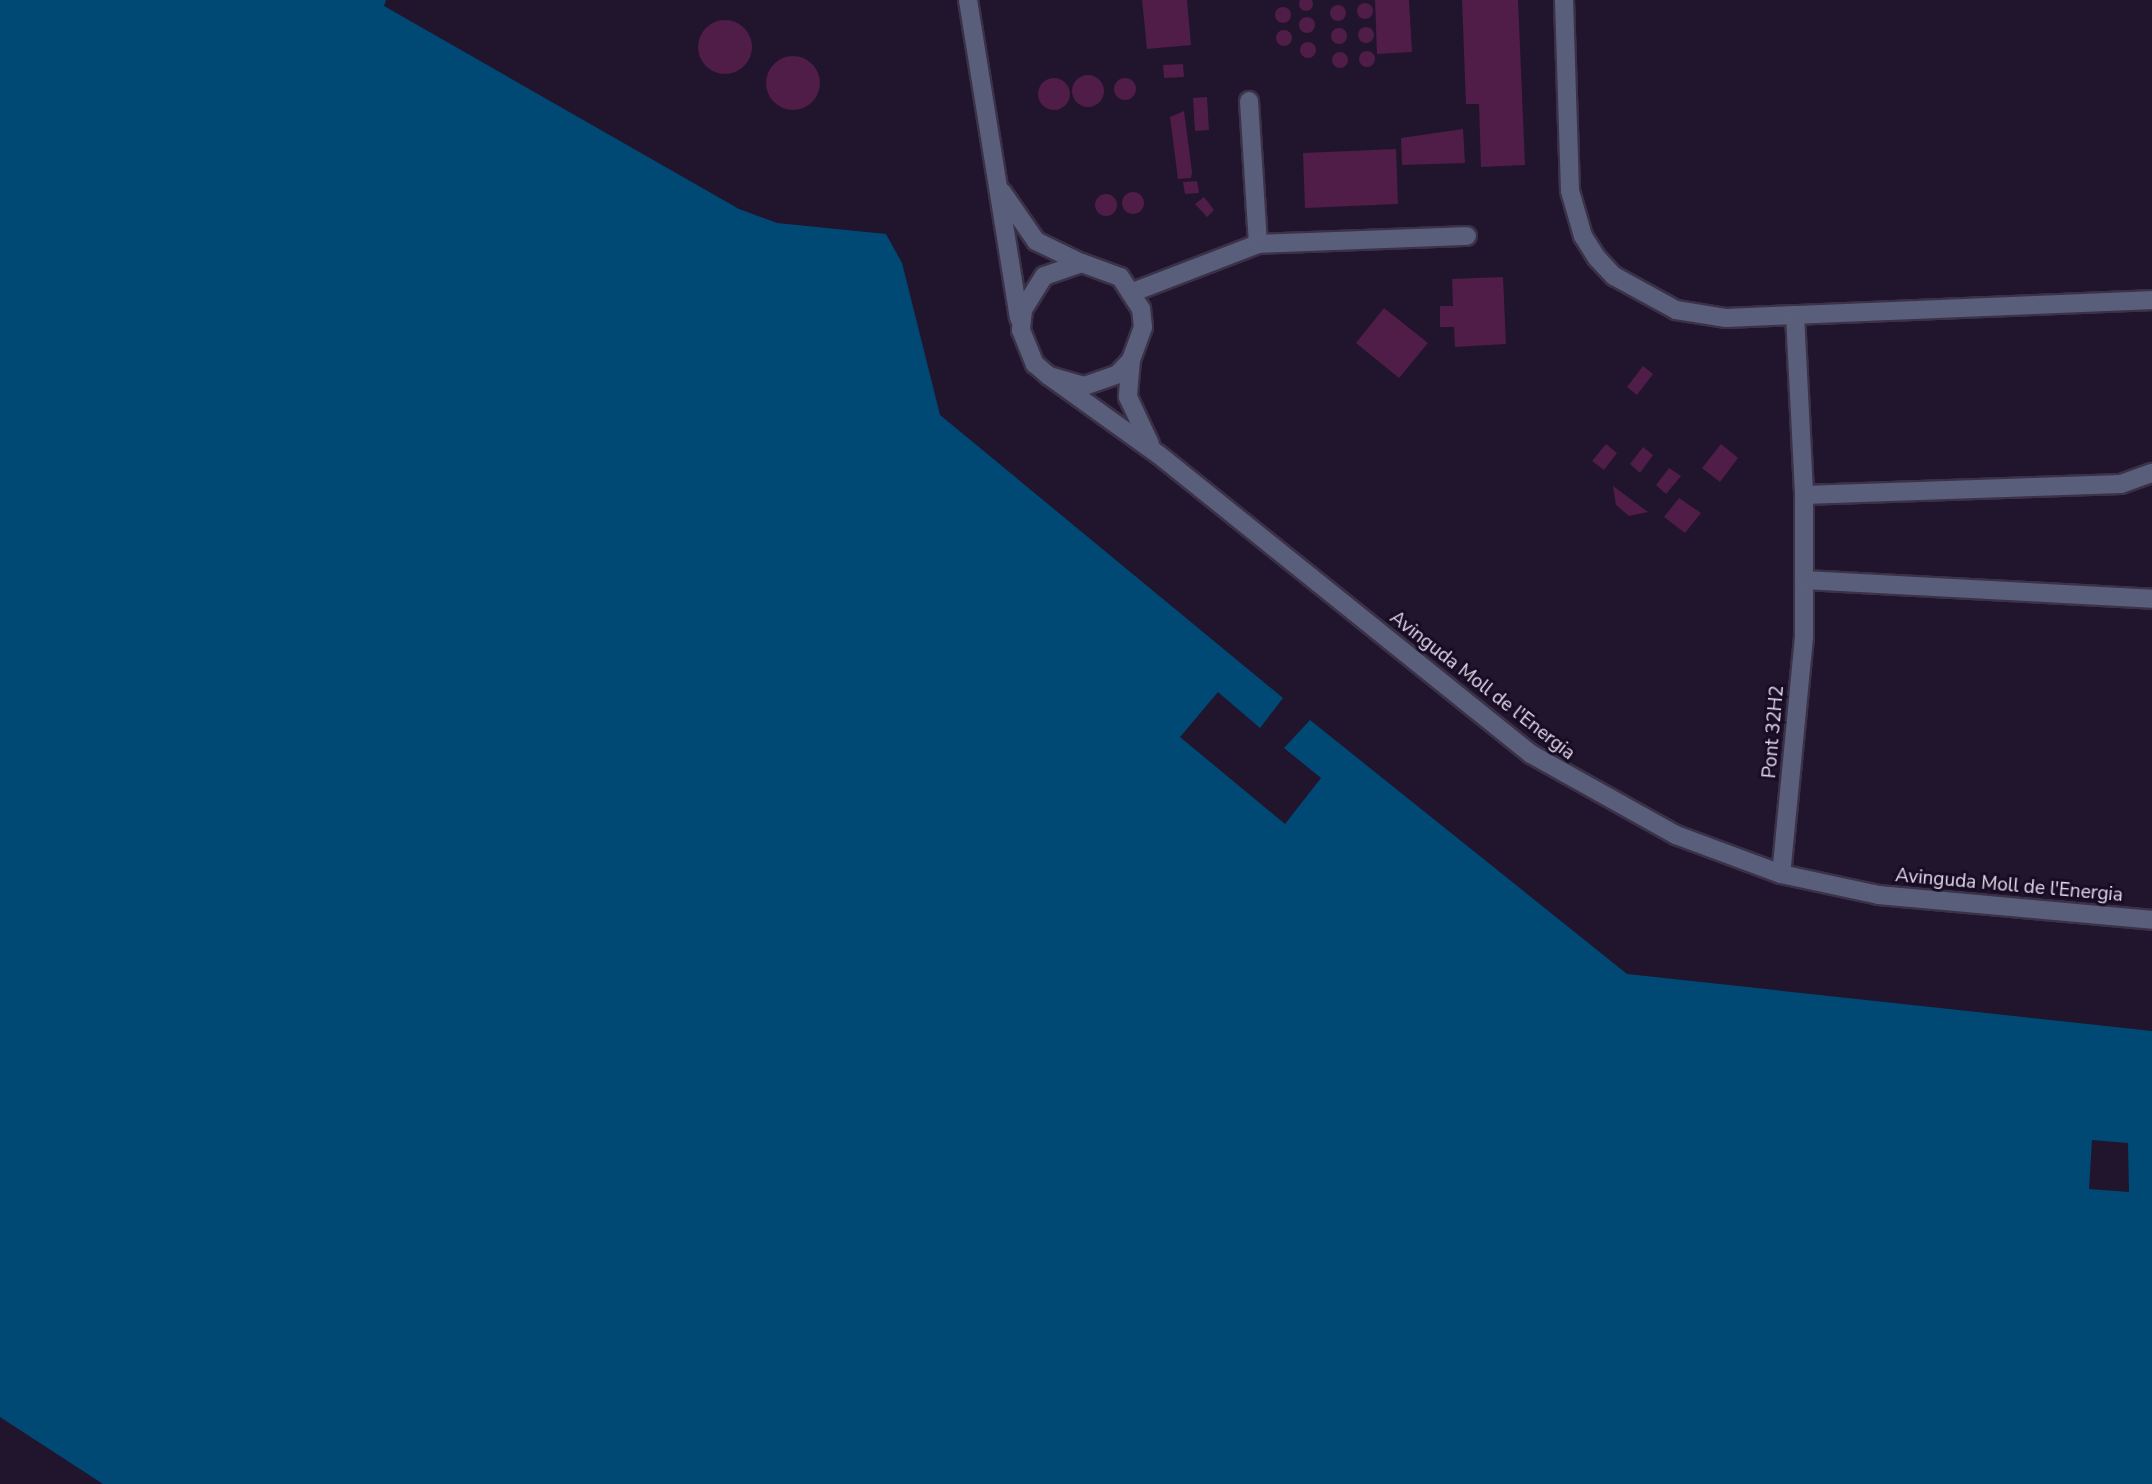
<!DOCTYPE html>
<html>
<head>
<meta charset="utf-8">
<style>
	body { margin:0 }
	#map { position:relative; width:2152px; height:1484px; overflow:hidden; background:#20152d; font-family:"Nunito Sans",sans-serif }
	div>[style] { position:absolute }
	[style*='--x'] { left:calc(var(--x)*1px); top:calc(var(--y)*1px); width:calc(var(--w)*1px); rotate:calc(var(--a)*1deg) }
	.water>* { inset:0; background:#004975 }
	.pier>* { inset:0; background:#20152d }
	.building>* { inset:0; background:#501c48 }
	.round { border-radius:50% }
	.roads { filter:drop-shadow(2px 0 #3b3148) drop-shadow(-2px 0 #3b3148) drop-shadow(0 2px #3b3148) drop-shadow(0 -2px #3b3148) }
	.service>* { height:18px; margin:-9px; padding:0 9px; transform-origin:9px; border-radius:9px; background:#595f7a }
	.minor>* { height:18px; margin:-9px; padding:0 9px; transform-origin:9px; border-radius:9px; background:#595f7a }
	span { translate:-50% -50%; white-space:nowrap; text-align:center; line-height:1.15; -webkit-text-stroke:6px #170c23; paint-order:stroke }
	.street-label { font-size:19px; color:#e2dbec }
</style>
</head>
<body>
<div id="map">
	<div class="water">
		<div style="clip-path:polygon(0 0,386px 0,384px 6px,739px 209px,777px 223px,886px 234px,902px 263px,940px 415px,1283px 698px,1260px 728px,1218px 692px,1180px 737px,1285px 824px,1321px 778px,1284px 748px,1310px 720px,1627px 974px,2152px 1031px,2152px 1484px,103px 1484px,0 1417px)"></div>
	</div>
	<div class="pier">
		<div style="clip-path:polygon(2092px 1140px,2128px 1143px,2129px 1192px,2089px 1189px)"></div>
	</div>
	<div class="building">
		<div class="round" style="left:1299px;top:-3px;width:14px;height:14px"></div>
		<div style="clip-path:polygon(1142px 0,1187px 0,1191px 45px,1147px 49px)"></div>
		<div style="clip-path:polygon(1375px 0,1409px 0,1412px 52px,1377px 54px)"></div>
		<div style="clip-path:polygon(1462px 0,1518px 0,1525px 165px,1481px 167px,1479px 104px,1466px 104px)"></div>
		<div class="round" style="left:1357px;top:3px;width:16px;height:16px"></div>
		<div class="round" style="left:1330px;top:5px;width:16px;height:16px"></div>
		<div class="round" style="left:1275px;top:7px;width:16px;height:16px"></div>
		<div class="round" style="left:1299px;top:17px;width:16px;height:16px"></div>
		<div class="round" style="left:698px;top:20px;width:54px;height:54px"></div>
		<div class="round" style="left:1358px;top:27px;width:16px;height:16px"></div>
		<div class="round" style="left:1331px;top:28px;width:16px;height:16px"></div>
		<div class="round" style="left:1276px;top:30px;width:16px;height:16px"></div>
		<div class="round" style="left:1300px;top:42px;width:16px;height:16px"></div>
		<div class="round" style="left:1359px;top:51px;width:16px;height:16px"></div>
		<div class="round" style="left:1332px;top:52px;width:16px;height:16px"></div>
		<div class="round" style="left:766px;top:56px;width:54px;height:54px"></div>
		<div style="clip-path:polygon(1183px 64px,1184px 77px,1164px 78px,1163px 65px)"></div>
		<div class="round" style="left:1072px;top:75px;width:32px;height:32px"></div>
		<div class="round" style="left:1114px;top:78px;width:22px;height:22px"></div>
		<div class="round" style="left:1038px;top:78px;width:32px;height:32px"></div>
		<div style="clip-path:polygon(1207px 97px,1209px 130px,1195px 131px,1193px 98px)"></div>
		<div style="clip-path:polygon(1184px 111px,1192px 172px,1191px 178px,1178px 179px,1170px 117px)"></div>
		<div style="clip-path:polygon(1463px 129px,1465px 163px,1402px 165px,1401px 138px)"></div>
		<div style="clip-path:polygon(1396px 149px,1398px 204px,1305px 208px,1303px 153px)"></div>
		<div style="clip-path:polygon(1197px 181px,1199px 193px,1185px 194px,1183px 182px)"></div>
		<div class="round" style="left:1122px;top:192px;width:22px;height:22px"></div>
		<div class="round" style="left:1095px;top:194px;width:22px;height:22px"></div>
		<div style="clip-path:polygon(1204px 197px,1214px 210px,1207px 217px,1195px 204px)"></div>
		<div style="clip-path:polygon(1503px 277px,1506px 344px,1455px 347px,1454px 327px,1440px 327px,1440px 306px,1453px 306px,1452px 279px)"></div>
		<div style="clip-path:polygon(1384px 308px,1428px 343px,1399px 378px,1356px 343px)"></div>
		<div style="clip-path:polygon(1643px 366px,1653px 374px,1637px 395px,1627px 387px)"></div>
		<div style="clip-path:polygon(1606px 444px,1617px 453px,1604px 470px,1592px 461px)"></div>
		<div style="clip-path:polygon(1721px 444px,1738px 458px,1720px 482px,1702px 468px)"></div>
		<div style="clip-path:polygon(1643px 447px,1653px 455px,1640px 473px,1630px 464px)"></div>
		<div style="clip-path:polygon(1669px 468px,1681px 476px,1666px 494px,1656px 485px)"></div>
		<div style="clip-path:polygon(1613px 486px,1648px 512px,1629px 516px,1616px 505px)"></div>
		<div style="clip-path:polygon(1679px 498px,1701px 513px,1685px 533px,1664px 517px)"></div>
	</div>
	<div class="roads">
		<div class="service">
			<div style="--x:1564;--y:0;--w:191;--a:88.2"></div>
			<div style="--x:1570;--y:191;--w:47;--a:73.9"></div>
			<div style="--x:1583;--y:236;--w:26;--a:58"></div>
			<div style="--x:1597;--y:258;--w:25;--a:47"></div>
			<div style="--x:1614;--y:276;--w:71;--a:28.7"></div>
			<div style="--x:1676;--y:310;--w:51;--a:9.1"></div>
			<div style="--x:1726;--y:318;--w:69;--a:-2.5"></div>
			<div style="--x:1795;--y:315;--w:180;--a:87.1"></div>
			<div style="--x:1804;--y:495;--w:142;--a:90"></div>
			<div style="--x:1804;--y:637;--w:238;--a:95.5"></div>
			<div style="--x:1249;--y:101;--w:143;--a:86.4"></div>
			<div style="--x:1133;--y:292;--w:134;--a:-21"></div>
			<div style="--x:1258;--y:244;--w:209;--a:-2.2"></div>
			<div style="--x:1795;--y:315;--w:357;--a:-2.4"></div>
			<div style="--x:1804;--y:495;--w:317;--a:-2"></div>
			<div style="--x:2121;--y:484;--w:33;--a:-20"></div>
			<div style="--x:1804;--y:580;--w:349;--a:3.1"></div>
		</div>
		<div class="minor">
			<div style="--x:968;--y:0;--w:322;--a:80.9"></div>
			<div style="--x:1002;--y:192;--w:60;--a:55.2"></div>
			<div style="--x:1036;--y:241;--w:48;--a:26"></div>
			<div style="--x:1131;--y:360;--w:37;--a:95"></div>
			<div style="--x:1128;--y:397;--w:52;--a:64.9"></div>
			<div style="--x:1049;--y:376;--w:36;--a:16"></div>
			<div style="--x:1084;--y:386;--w:36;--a:-19"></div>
			<div style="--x:1118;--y:374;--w:19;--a:-47"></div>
			<div style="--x:1131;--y:360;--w:35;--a:-70"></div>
			<div style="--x:1143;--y:327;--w:18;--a:-96"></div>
			<div style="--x:1141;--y:309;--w:38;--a:-123"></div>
			<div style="--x:1120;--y:277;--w:40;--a:-159.8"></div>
			<div style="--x:1082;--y:263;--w:40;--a:161.1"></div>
			<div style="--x:1044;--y:276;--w:40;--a:122"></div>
			<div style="--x:1023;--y:310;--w:20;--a:96"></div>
			<div style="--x:1021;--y:330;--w:37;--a:68"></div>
			<div style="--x:1035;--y:364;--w:18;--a:41"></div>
			<div style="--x:1049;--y:376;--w:135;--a:35.7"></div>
			<div style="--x:1159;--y:455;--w:477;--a:38.8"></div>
			<div style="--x:1531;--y:754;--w:166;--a:29.2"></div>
			<div style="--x:1676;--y:835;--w:112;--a:20.4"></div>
			<div style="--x:1781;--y:874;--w:100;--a:12.1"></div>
			<div style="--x:1879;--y:895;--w:274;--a:5.2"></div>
		</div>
	</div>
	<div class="street-label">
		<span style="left:1482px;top:686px;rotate:38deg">Avinguda Moll de l'Energia</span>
		<span style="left:1774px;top:732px;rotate:-85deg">Pont 32H2</span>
		<span style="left:2009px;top:886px;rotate:5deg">Avinguda Moll de l'Energia</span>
	</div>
</div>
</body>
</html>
